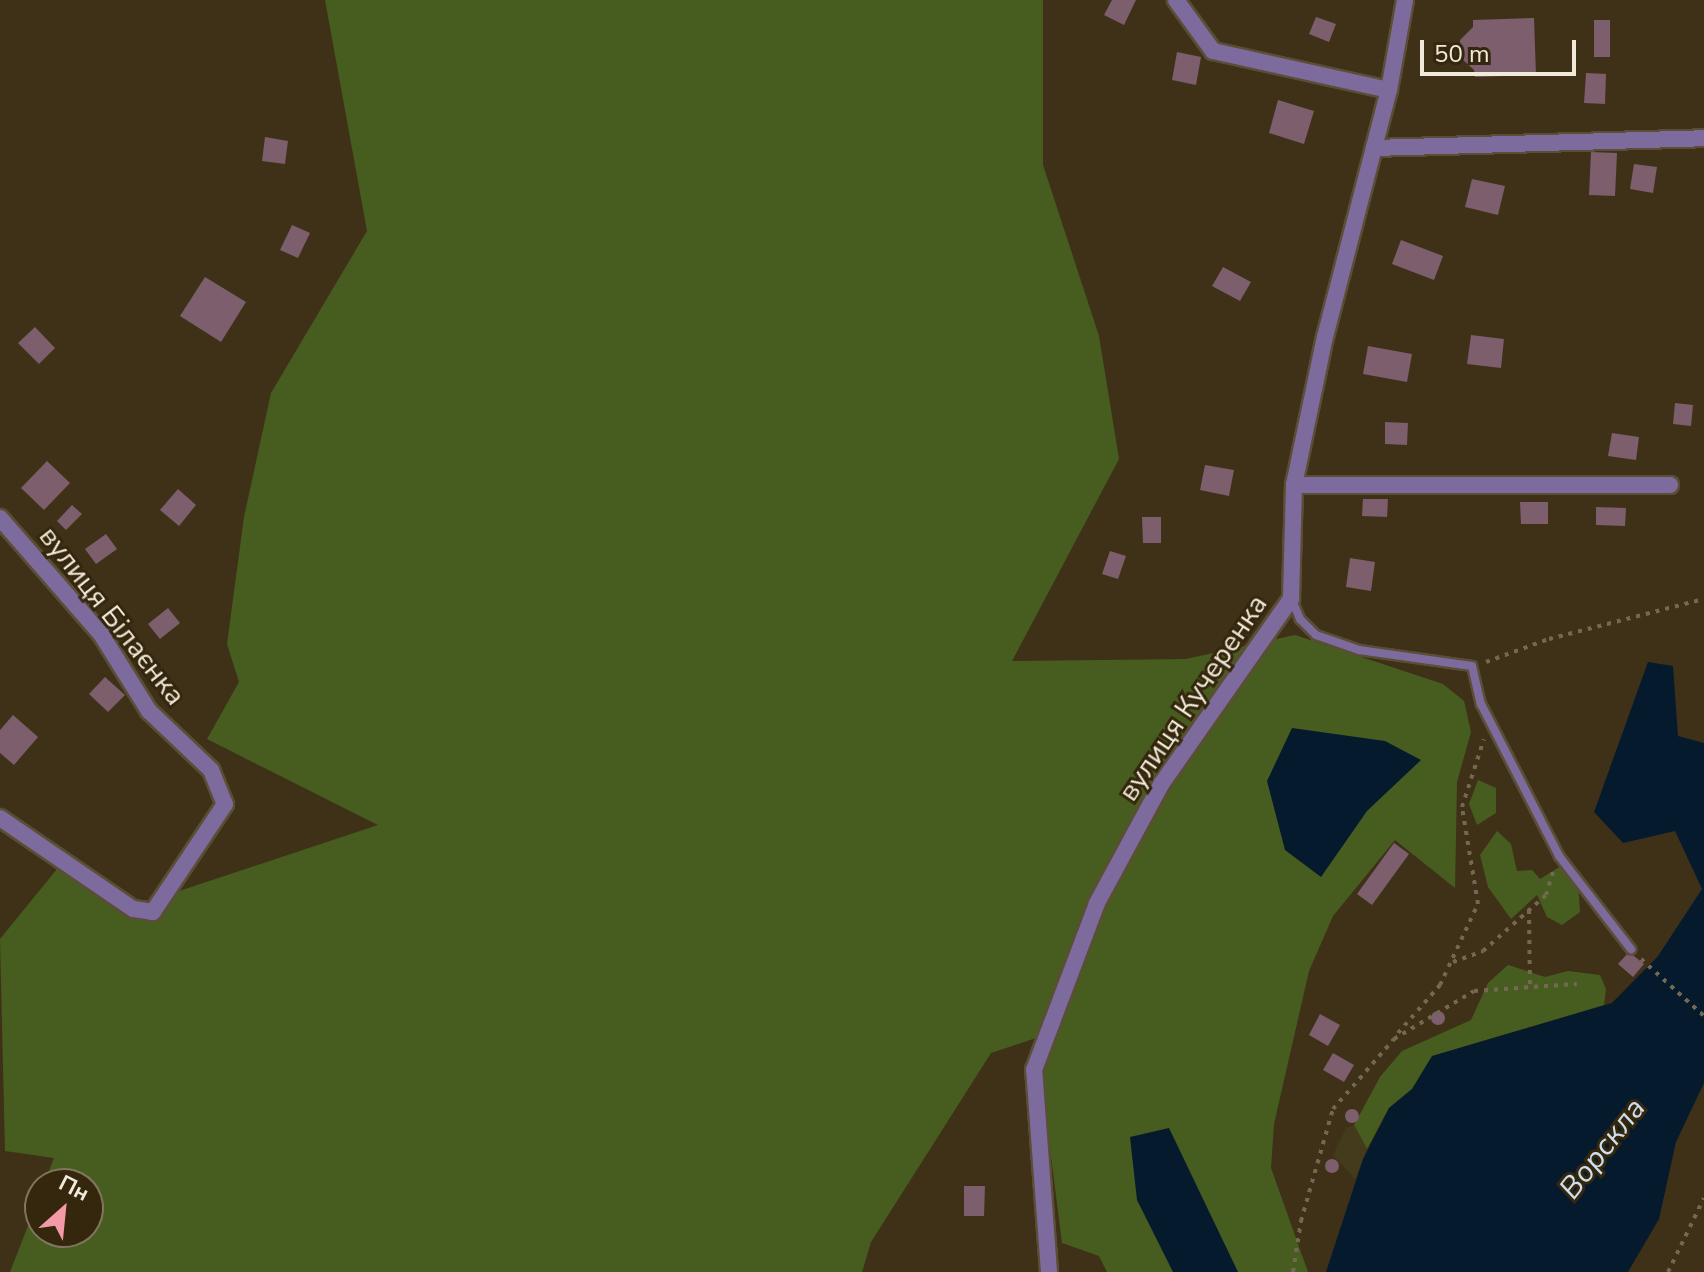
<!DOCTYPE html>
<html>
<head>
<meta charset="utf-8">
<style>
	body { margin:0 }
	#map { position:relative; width:1704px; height:1272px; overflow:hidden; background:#3f3118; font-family:"Nunito Sans",sans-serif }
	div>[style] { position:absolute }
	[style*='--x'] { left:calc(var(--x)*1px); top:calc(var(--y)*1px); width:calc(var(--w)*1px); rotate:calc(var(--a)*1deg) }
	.green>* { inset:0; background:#475d1f }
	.sand>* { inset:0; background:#433b1b }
	.water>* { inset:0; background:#051a2d }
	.building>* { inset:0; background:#7c5e6d }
	.round { border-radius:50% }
	.path>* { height:4px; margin-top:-2px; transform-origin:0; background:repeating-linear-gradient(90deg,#756852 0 4px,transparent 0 10px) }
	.roads { filter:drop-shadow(2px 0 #5b4e37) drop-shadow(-2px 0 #5b4e37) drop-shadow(0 2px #5b4e37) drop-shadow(0 -2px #5b4e37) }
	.lane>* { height:8px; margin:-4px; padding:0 4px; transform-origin:4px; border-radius:4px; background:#7e6b9d }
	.street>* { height:16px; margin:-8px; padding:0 8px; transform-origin:8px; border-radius:8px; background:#7e6b9d }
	span { translate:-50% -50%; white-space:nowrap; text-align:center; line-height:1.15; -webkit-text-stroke:6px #34270d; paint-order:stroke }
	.street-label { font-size:28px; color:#f1e9d9 }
	.water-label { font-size:30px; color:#cddeee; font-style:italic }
	.north { position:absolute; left:24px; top:1168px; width:80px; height:80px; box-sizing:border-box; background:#34270d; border:2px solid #80755f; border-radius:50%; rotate:27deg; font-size:22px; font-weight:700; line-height:32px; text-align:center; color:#f1e9d9 }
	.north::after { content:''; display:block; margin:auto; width:28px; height:36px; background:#f49aa6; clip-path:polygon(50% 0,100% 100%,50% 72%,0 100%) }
	.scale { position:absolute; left:1420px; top:40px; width:156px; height:36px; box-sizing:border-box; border:4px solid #f1e9d9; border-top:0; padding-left:10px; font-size:24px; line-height:28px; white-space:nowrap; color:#f1e9d9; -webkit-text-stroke:6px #34270d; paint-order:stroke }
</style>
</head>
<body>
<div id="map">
	<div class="green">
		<div style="clip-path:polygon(325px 0,1043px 0,1043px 165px,1099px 336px,1119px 459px,1012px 661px,1186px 659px,1295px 635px,1443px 684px,1464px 701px,1471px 732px,1457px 782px,1455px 888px,1395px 840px,1333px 916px,1309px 971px,1274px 1124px,1271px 1168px,1308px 1272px,1107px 1272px,1099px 1256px,1062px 1243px,1036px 1038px,991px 1053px,871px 1242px,862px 1272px,10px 1272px,40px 1195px,40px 1232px,88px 1232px,88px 1184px,44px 1184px,54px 1158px,5px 1151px,0 939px,66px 858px,143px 903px,378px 825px,207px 739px,239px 682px,227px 644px,244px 517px,271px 393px,367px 231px)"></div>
		<div style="clip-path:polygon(1478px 780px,1496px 788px,1496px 813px,1477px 825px,1469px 804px)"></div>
		<div style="clip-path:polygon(1497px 831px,1511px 844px,1517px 871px,1532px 870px,1540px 879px,1561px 866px,1578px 883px,1580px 912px,1562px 925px,1547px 917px,1537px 895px,1511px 919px,1488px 887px,1480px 855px)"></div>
		<div style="clip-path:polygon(1508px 965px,1545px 977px,1568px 971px,1600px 975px,1606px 989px,1604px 1005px,1433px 1056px,1412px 1089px,1389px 1108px,1367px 1149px,1354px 1125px,1380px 1077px,1402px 1051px,1471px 1020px,1488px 983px)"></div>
	</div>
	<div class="sand">
		<div style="clip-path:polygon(1354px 1125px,1367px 1149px,1355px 1179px,1333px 1155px,1346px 1128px)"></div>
	</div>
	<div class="water">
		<div style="clip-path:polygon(1648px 662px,1673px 666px,1678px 736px,1704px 743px,1704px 1083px,1676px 1142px,1659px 1219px,1628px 1272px,1326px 1272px,1363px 1159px,1389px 1108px,1412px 1089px,1432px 1056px,1612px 1003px,1658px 956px,1702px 889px,1675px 831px,1623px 843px,1594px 812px)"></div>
		<div style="clip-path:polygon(1292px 728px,1385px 741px,1421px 760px,1367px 811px,1321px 877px,1285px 850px,1267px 781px)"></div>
		<div style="clip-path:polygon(1169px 1128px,1238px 1272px,1173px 1272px,1137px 1200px,1130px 1137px)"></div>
	</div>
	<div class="building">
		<div style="clip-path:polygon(1112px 0,1136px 0,1124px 25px,1104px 15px)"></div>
		<div style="clip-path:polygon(1316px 17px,1336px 24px,1329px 42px,1309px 34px)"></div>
		<div style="clip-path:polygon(1534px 18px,1536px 75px,1475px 77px,1474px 70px,1461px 58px,1460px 40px,1473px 27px,1473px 20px)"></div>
		<div style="clip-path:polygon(1594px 20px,1610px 20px,1610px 57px,1594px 57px)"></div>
		<div style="clip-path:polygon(1177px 52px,1201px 57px,1196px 85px,1172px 80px)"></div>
		<div style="clip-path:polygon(1586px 73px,1606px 74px,1605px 104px,1584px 103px)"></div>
		<div style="clip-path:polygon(1278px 100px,1314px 111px,1304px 144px,1269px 133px)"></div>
		<div style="clip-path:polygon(265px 137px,288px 141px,285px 164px,262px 161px)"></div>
		<div style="clip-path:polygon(1591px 152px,1617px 153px,1615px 196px,1589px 195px)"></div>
		<div style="clip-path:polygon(1634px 164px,1657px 167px,1653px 193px,1630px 189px)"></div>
		<div style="clip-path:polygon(1472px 179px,1505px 186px,1498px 215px,1465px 207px)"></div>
		<div style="clip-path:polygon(292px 225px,310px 233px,298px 258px,280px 250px)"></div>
		<div style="clip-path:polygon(1401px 240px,1443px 256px,1434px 280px,1392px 264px)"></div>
		<div style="clip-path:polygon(1223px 267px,1251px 282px,1240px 301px,1212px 286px)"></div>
		<div style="clip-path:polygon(205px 277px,246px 302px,221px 342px,180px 316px)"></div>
		<div style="clip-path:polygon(35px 327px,55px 348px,39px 364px,18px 343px)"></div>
		<div style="clip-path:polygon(1471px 335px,1504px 339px,1501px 368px,1467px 364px)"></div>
		<div style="clip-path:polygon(1368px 346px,1412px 354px,1407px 382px,1363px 374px)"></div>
		<div style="clip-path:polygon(1675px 403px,1693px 405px,1691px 426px,1673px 424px)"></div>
		<div style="clip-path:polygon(1385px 422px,1408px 423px,1407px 445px,1385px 444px)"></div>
		<div style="clip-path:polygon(1612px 433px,1639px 437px,1636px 460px,1608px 456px)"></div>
		<div style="clip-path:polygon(47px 461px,70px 483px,44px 510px,21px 488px)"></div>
		<div style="clip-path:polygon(1205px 465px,1234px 470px,1229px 496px,1200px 490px)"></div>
		<div style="clip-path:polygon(178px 489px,196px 505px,179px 526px,160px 510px)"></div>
		<div style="clip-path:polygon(1363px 499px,1388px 499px,1387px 517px,1362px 516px)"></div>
		<div style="clip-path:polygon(1520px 502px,1548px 502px,1548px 524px,1521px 524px)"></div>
		<div style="clip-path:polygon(72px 505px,82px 514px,66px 530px,57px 521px)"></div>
		<div style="clip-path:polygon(1596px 507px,1626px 508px,1625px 526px,1596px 525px)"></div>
		<div style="clip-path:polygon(1142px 517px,1161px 517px,1161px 543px,1143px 543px)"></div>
		<div style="clip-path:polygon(106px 534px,117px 549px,96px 564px,85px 549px)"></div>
		<div style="clip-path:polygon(1110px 551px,1126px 556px,1118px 579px,1102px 574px)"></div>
		<div style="clip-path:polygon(1350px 558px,1375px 562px,1371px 591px,1346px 587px)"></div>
		<div style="clip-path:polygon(168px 608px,180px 623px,160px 639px,148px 624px)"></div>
		<div style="clip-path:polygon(105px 677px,125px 695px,108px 712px,89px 694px)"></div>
		<div style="clip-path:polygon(13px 715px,38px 737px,14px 765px,0 753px,0 730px)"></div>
		<div style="clip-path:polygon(1394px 843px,1409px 854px,1372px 905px,1357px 894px)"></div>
		<div style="clip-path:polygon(1629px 952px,1644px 964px,1633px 977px,1618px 964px)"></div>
		<div class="round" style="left:1431px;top:1011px;width:14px;height:14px"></div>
		<div style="clip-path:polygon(1320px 1014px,1340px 1025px,1328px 1046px,1309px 1035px)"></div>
		<div style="clip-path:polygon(1333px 1053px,1354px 1065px,1344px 1082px,1323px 1070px)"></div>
		<div class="round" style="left:1345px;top:1109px;width:14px;height:14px"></div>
		<div class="round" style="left:1325px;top:1159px;width:14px;height:14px"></div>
		<div style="clip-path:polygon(964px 1186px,985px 1186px,984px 1216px,964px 1216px)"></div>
	</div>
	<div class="path">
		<div style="--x:1486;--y:662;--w:67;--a:-20.1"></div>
		<div style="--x:1549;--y:639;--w:160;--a:-14.5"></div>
		<div style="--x:1529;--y:910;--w:77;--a:89.3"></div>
		<div style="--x:1641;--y:959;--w:85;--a:42.1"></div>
		<div style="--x:1453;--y:962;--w:32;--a:-20"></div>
		<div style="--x:1483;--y:951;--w:84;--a:-41.6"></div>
		<div style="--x:1546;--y:895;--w:27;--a:-73"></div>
		<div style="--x:1398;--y:1033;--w:64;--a:-48.8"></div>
		<div style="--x:1440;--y:985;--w:89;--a:-64.9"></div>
		<div style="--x:1478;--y:904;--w:98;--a:-99.4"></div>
		<div style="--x:1462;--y:807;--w:71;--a:-72.1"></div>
		<div style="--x:1293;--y:1272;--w:52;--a:-81.1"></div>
		<div style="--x:1301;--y:1221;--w:116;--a:-74.1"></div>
		<div style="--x:1333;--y:1109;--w:93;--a:-48.9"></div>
		<div style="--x:1394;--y:1039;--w:93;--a:-31"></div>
		<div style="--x:1474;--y:991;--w:103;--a:-3.9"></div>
		<div style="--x:1668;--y:1272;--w:82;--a:-64.1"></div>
	</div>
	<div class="roads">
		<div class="lane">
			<div style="--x:1292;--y:600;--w:21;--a:67"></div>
			<div style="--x:1300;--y:619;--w:23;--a:45"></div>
			<div style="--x:1316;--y:635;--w:46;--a:19.2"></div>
			<div style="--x:1359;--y:650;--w:114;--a:8.1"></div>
			<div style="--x:1472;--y:666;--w:39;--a:77"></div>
			<div style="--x:1481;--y:704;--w:171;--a:62.8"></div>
			<div style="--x:1559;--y:856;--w:118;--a:52.3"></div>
		</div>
		<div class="street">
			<div style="--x:1176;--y:0;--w:63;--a:54"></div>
			<div style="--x:1213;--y:51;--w:180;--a:12.5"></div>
			<div style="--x:1374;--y:148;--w:330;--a:-1.7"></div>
			<div style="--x:1294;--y:485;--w:376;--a:0"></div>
			<div style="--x:0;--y:518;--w:154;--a:49"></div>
			<div style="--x:101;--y:634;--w:91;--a:58.1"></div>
			<div style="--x:149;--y:711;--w:86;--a:43.6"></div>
			<div style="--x:211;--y:770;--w:37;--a:68"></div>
			<div style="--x:225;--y:804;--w:130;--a:123.7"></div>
			<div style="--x:153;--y:912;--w:20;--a:-171"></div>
			<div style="--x:133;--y:909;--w:161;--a:-145.6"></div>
			<div style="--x:1049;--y:1272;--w:203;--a:-94.2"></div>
			<div style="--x:1034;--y:1070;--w:178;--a:-69.3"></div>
			<div style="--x:1097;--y:903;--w:136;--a:-61.6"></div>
			<div style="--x:1162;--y:783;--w:225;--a:-55"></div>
			<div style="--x:1291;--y:599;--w:114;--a:-88.5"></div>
			<div style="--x:1294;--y:485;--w:151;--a:-78.2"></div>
			<div style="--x:1325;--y:337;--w:255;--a:-75.5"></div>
			<div style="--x:1389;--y:90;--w:91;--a:-79.9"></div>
		</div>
	</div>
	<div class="street-label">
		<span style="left:112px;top:616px;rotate:52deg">вулиця Білаєнка</span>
		<span style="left:1193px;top:698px;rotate:-56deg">вулиця Кучеренка</span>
	</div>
	<div class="water-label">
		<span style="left:1603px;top:1149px;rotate:-52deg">Ворскла</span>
	</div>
	<div class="north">Пн</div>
	<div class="scale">50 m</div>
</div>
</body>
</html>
